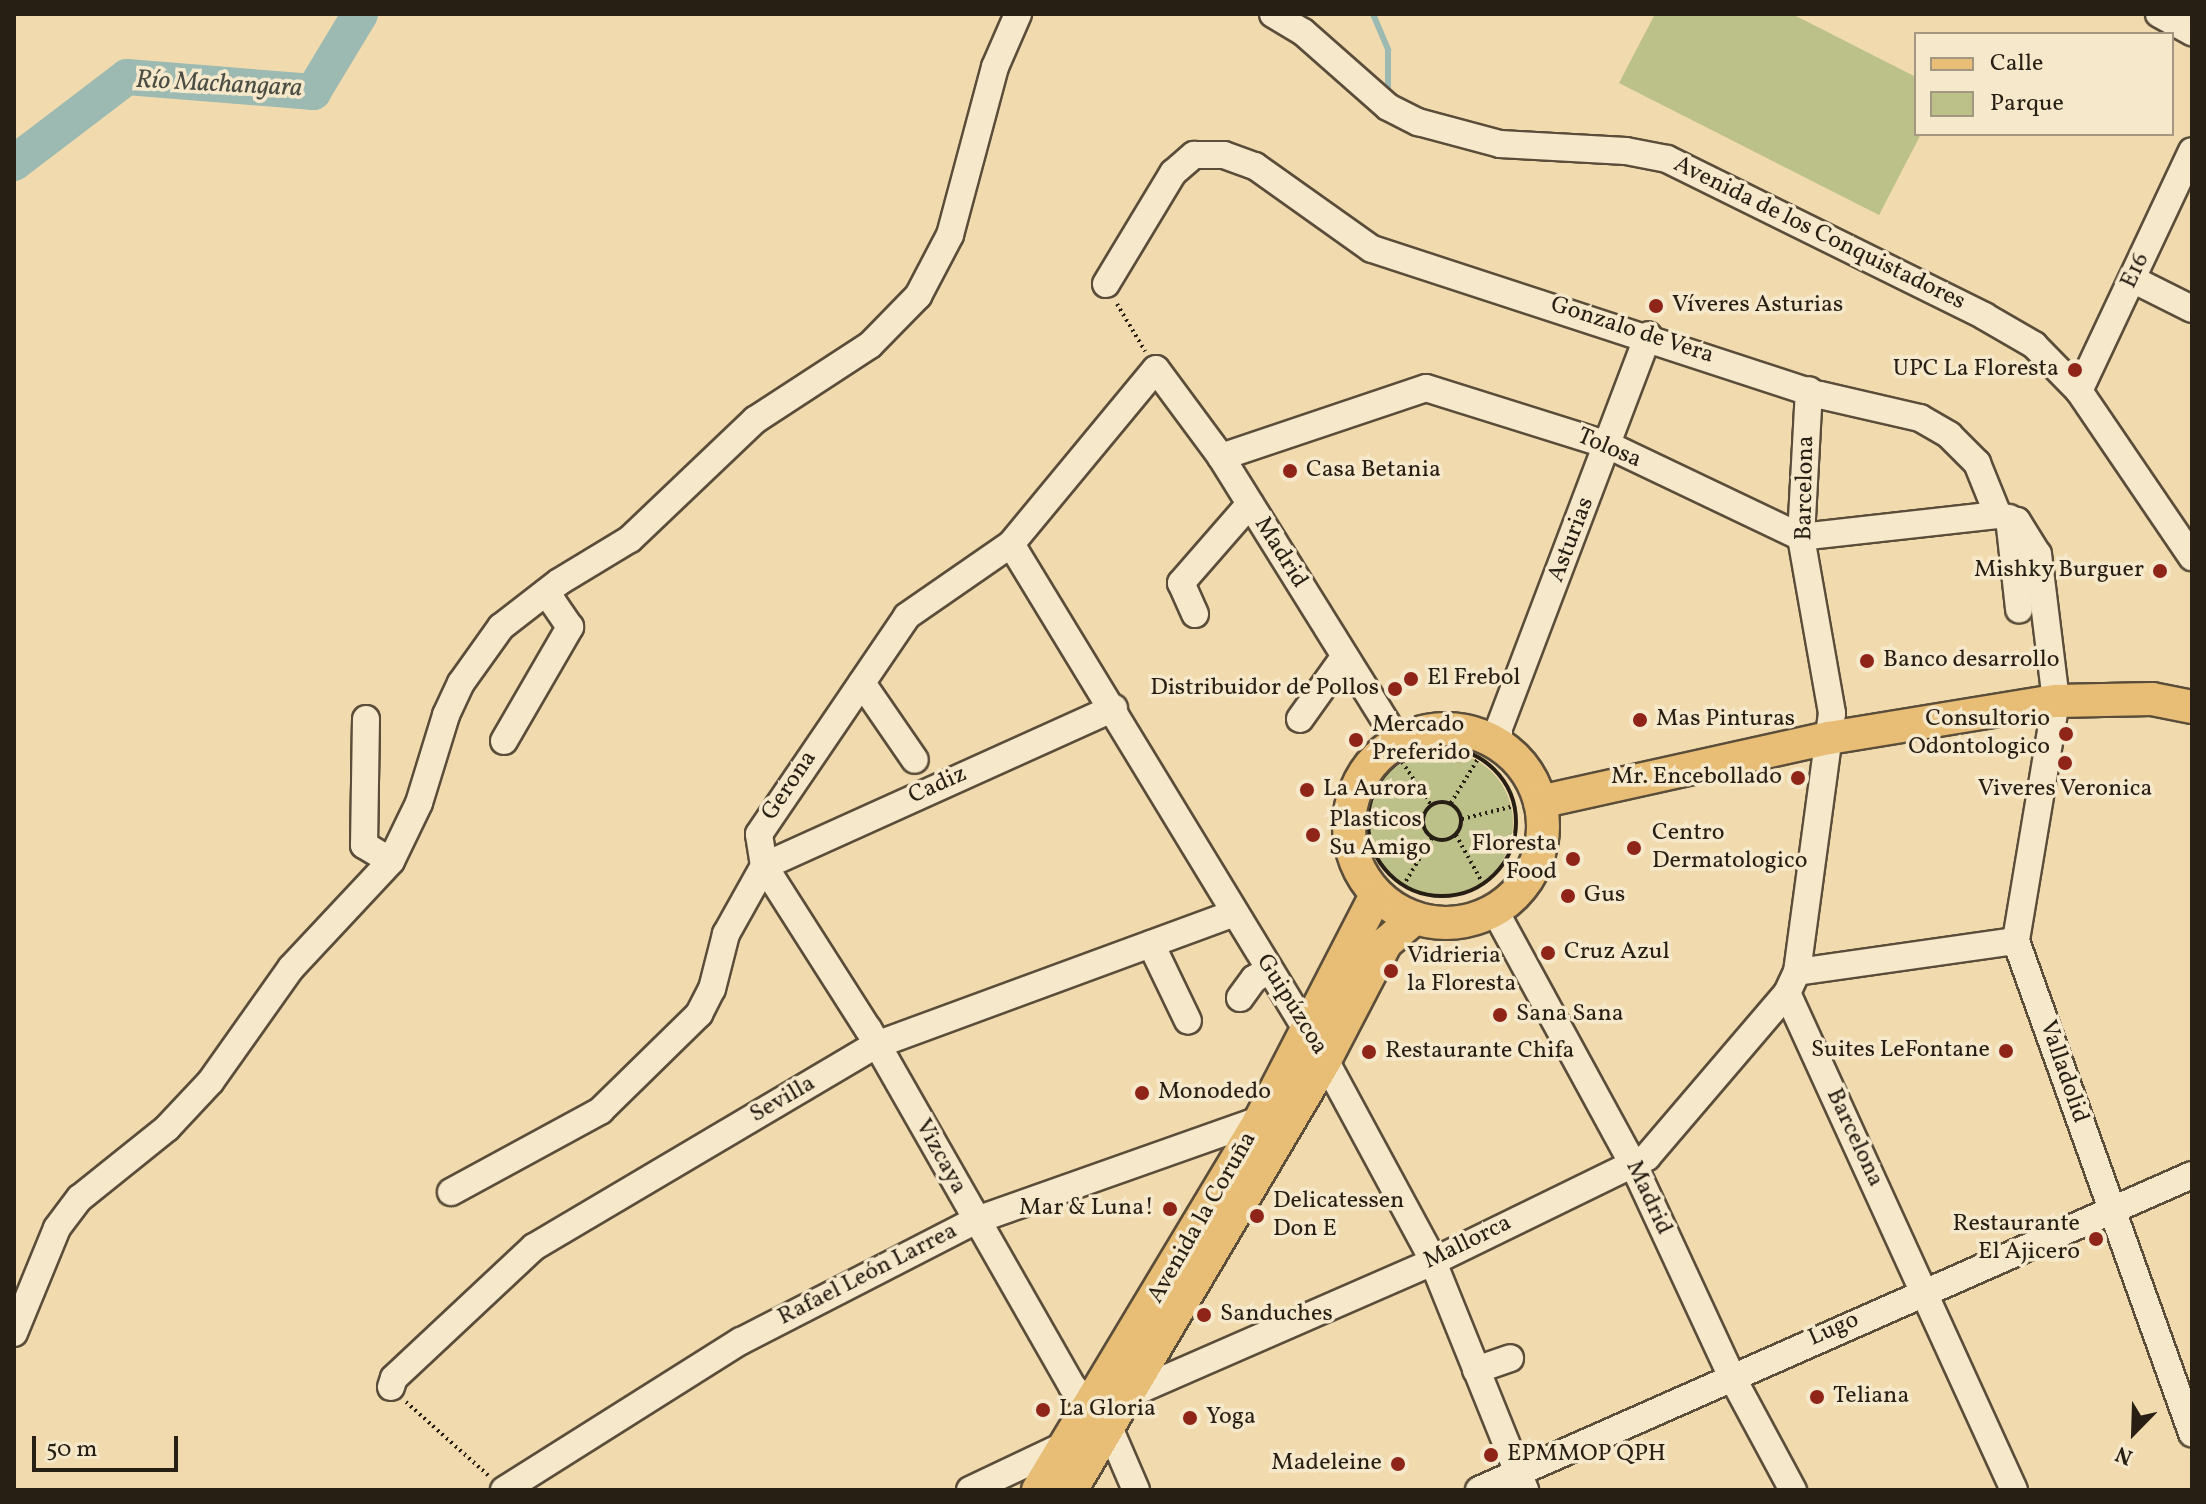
<!DOCTYPE html>
<html>
<head>
<meta charset="utf-8">
<style>
	body { margin:0 }
	#map { position:relative; width:2206px; height:1504px; overflow:hidden; background:#f1dbae; font-family:Vollkorn,serif }
	div>[style] { position:absolute }
	[style*='--x'] { left:calc(var(--x)*1px); top:calc(var(--y)*1px); width:calc(var(--w)*1px); rotate:calc(var(--a)*1deg) }
	.green>* { inset:0; background:#bcc089 }
	.round { border-radius:50% }
	.stream>* { height:6px; margin:-3px; padding:0 3px; transform-origin:3px; border-radius:3px; background:#9cbab1 }
	.river>* { height:36px; margin:-18px; padding:0 18px; transform-origin:18px; border-radius:18px; background:#9cbab1 }
	.path>* { height:4px; margin-top:-2px; transform-origin:0; background:repeating-linear-gradient(90deg,#271e14 0 2px,transparent 0 6px) }
	.path>.ring { margin:-2px; padding:0; box-sizing:content-box; background:none; border:4px solid #271e14; border-radius:50% }
	.roads { filter:drop-shadow(2px 0 #5a4d3a) drop-shadow(-2px 0 #5a4d3a) drop-shadow(0 2px #5a4d3a) drop-shadow(0 -2px #5a4d3a) }
	.minor>* { height:26px; margin:-13px; padding:0 13px; transform-origin:13px; border-radius:13px; background:#f6e8ca }
	.major>* { height:32px; margin:-16px; padding:0 16px; transform-origin:16px; border-radius:16px; background:#e8be77 }
	.major>.ring { margin:-16px; padding:0; box-sizing:content-box; background:none; border:32px solid #e8be77; border-radius:50% }
	.dots>* { width:22px; height:22px; translate:-50% -50%; box-sizing:border-box; border:4px solid #f6e8ca; border-radius:50% }
	span { translate:-50% -50%; white-space:nowrap; text-align:center; line-height:1.15; -webkit-text-stroke:7px #f6e8ca; paint-order:stroke }
	.street-label { font-size:24px; color:#271e14 }
	.poi-label { font-size:24px; color:#271e14 }
	.left { translate:0 -50%; text-align:left }
	.right { translate:-100% -50%; text-align:right }
	.water-label { font-size:26px; color:#4a4d43; font-style:italic }
	.frame { position:absolute; inset:0; border:16px solid #271e14; pointer-events:none }
	.legend { position:absolute; left:1914px; top:32px; width:260px; height:104px; box-sizing:border-box; background:#f6e8ca; border:2px solid #a39781; margin:0; padding:10px 14px; list-style:none; font-size:24px; color:#271e14 }
	.legend li { display:flex; align-items:center; gap:16px; height:40px }
	.legend b { width:40px; border:2px solid #a39781 }
	.north { position:absolute; left:2094px; top:1392px; width:80px; height:80px; -webkit-text-stroke:6px #f6e8ca; paint-order:stroke; rotate:203deg; font-size:22px; font-weight:700; line-height:32px; text-align:center; color:#271e14 }
	.north::after { content:''; display:block; margin:auto; width:28px; height:36px; background:#271e14; clip-path:polygon(50% 0,100% 100%,50% 72%,0 100%) }
	.scale { position:absolute; left:32px; top:1436px; width:146px; height:36px; box-sizing:border-box; border:4px solid #271e14; border-top:0; padding-left:10px; font-size:24px; line-height:28px; white-space:nowrap; color:#271e14; -webkit-text-stroke:6px #f6e8ca; paint-order:stroke }
</style>
</head>
<body>
<div id="map">
	<div class="green">
		<div style="clip-path:polygon(1655px 14px,1792px 14px,1916px 77px,1916px 134px,1921px 134px,1879px 215px,1619px 83px)"></div>
		<div class="round" style="left:1369px;top:751px;width:144px;height:144px"></div>
	</div>
	<div class="stream">
		<div style="--x:1373;--y:14;--w:39;--a:67"></div>
		<div style="--x:1388;--y:50;--w:45;--a:90"></div>
	</div>
	<div class="river">
		<div style="--x:14;--y:163;--w:142;--a:-37.3"></div>
		<div style="--x:127;--y:77;--w:187;--a:4.6"></div>
		<div style="--x:313;--y:92;--w:91;--a:-58.9"></div>
	</div>
	<div class="path">
		<div style="--x:1117;--y:304;--w:55;--a:59.2"></div>
		<div class="ring" style="left:1368px;top:748px;width:144px;height:144px"></div>
		<div style="--x:1402;--y:762;--w:52;--a:56"></div>
		<div class="ring" style="left:1423px;top:802px;width:34px;height:34px"></div>
		<div style="--x:1451;--y:803;--w:54;--a:-58.7"></div>
		<div style="--x:1462;--y:819;--w:54;--a:-14"></div>
		<div style="--x:1367;--y:821;--w:55;--a:0"></div>
		<div style="--x:1456;--y:835;--w:56;--a:61.1"></div>
		<div style="--x:1403;--y:886;--w:56;--a:-58.9"></div>
		<div style="--x:406;--y:1402;--w:110;--a:41.7"></div>
	</div>
	<div class="roads">
		<div class="minor">
			<div style="--x:1273;--y:14;--w:35;--a:31"></div>
			<div style="--x:1303;--y:32;--w:113;--a:41.4"></div>
			<div style="--x:1388;--y:107;--w:34;--a:27"></div>
			<div style="--x:1418;--y:122;--w:85;--a:15"></div>
			<div style="--x:1500;--y:144;--w:126;--a:3.2"></div>
			<div style="--x:1626;--y:151;--w:42;--a:11"></div>
			<div style="--x:1667;--y:159;--w:354;--a:26.3"></div>
			<div style="--x:1984;--y:316;--w:58;--a:30.1"></div>
			<div style="--x:2034;--y:345;--w:64;--a:45.6"></div>
			<div style="--x:2079;--y:391;--w:201;--a:55.8"></div>
			<div style="--x:2159;--y:14;--w:38;--a:29"></div>
			<div style="--x:2132;--y:279;--w:67;--a:26.6"></div>
			<div style="--x:1106;--y:284;--w:130;--a:-58.9"></div>
			<div style="--x:1173;--y:173;--w:28;--a:-41"></div>
			<div style="--x:1194;--y:155;--w:30;--a:0"></div>
			<div style="--x:1224;--y:155;--w:33;--a:20"></div>
			<div style="--x:1255;--y:166;--w:143;--a:35.4"></div>
			<div style="--x:1372;--y:249;--w:471;--a:18.1"></div>
			<div style="--x:1820;--y:395;--w:103;--a:13"></div>
			<div style="--x:1920;--y:418;--w:34;--a:30"></div>
			<div style="--x:1949;--y:435;--w:40;--a:45"></div>
			<div style="--x:1977;--y:463;--w:56;--a:68"></div>
			<div style="--x:1998;--y:515;--w:20;--a:18"></div>
			<div style="--x:2017;--y:521;--w:39;--a:58"></div>
			<div style="--x:2038;--y:554;--w:148;--a:83"></div>
			<div style="--x:2056;--y:701;--w:243;--a:99.5"></div>
			<div style="--x:2016;--y:941;--w:523;--a:70.32"></div>
			<div style="--x:2079;--y:391;--w:265;--a:-64.8"></div>
			<div style="--x:1221;--y:457;--w:216;--a:-18.6"></div>
			<div style="--x:1426;--y:388;--w:191;--a:17.4"></div>
			<div style="--x:1608;--y:445;--w:214;--a:25.5"></div>
			<div style="--x:1801;--y:537;--w:198;--a:-6.4"></div>
			<div style="--x:2009;--y:518;--w:92;--a:83.7"></div>
			<div style="--x:1011;--y:544;--w:604;--a:58.68"></div>
			<div style="--x:1325;--y:1060;--w:218;--a:61.6"></div>
			<div style="--x:1429;--y:1252;--w:257;--a:68"></div>
			<div style="--x:1195;--y:614;--w:34;--a:-114"></div>
			<div style="--x:1181;--y:583;--w:105;--a:-48.9"></div>
			<div style="--x:862;--y:683;--w:93;--a:55.5"></div>
			<div style="--x:366;--y:719;--w:126;--a:90.9"></div>
			<div style="--x:364;--y:845;--w:31;--a:31"></div>
			<div style="--x:1300;--y:719;--w:77;--a:-54.5"></div>
			<div style="--x:504;--y:741;--w:132;--a:-59.9"></div>
			<div style="--x:570;--y:627;--w:42;--a:-124.4"></div>
			<div style="--x:1499;--y:745;--w:17;--a:-90"></div>
			<div style="--x:1499;--y:728;--w:420;--a:-69.2"></div>
			<div style="--x:1495;--y:911;--w:288;--a:61.4"></div>
			<div style="--x:1633;--y:1164;--w:233;--a:65.1"></div>
			<div style="--x:1731;--y:1375;--w:131;--a:61.7"></div>
			<div style="--x:1151;--y:944;--w:85;--a:64.3"></div>
			<div style="--x:1797;--y:972;--w:221;--a:-8.1"></div>
			<div style="--x:1787;--y:993;--w:546;--a:65.45"></div>
			<div style="--x:1240;--y:998;--w:24;--a:-54"></div>
			<div style="--x:1254;--y:979;--w:17;--a:-31"></div>
			<div style="--x:451;--y:1192;--w:170;--a:-28.5"></div>
			<div style="--x:600;--y:1111;--w:139;--a:-44.4"></div>
			<div style="--x:699;--y:1014;--w:28;--a:-63"></div>
			<div style="--x:712;--y:989;--w:57;--a:-75.7"></div>
			<div style="--x:726;--y:934;--w:78;--a:-60.8"></div>
			<div style="--x:764;--y:866;--w:384;--a:-24.3"></div>
			<div style="--x:14;--y:1333;--w:113;--a:-67.7"></div>
			<div style="--x:57;--y:1228;--w:38;--a:-53"></div>
			<div style="--x:80;--y:1198;--w:112;--a:-38.8"></div>
			<div style="--x:167;--y:1128;--w:64;--a:-46.9"></div>
			<div style="--x:211;--y:1081;--w:138;--a:-54.7"></div>
			<div style="--x:291;--y:968;--w:146;--a:-46.9"></div>
			<div style="--x:391;--y:861;--w:64;--a:-64.2"></div>
			<div style="--x:419;--y:803;--w:92;--a:-72.9"></div>
			<div style="--x:446;--y:715;--w:35;--a:-65"></div>
			<div style="--x:461;--y:683;--w:69;--a:-54.5"></div>
			<div style="--x:501;--y:627;--w:73;--a:-37.8"></div>
			<div style="--x:559;--y:582;--w:83;--a:-31.2"></div>
			<div style="--x:630;--y:539;--w:173;--a:-43.6"></div>
			<div style="--x:755;--y:420;--w:137;--a:-33.1"></div>
			<div style="--x:870;--y:345;--w:69;--a:-45.6"></div>
			<div style="--x:918;--y:296;--w:69;--a:-62.3"></div>
			<div style="--x:950;--y:235;--w:174;--a:-75"></div>
			<div style="--x:995;--y:67;--w:58;--a:-66.5"></div>
			<div style="--x:1476;--y:1370;--w:36;--a:-19"></div>
			<div style="--x:391;--y:1387;--w:9;--a:-72"></div>
			<div style="--x:394;--y:1378;--w:192;--a:-43.1"></div>
			<div style="--x:534;--y:1247;--w:397;--a:-30.6"></div>
			<div style="--x:876;--y:1045;--w:382;--a:-20.2"></div>
			<div style="--x:1119;--y:1399;--w:342;--a:-23.6"></div>
			<div style="--x:1432;--y:1262;--w:239;--a:-26"></div>
			<div style="--x:1647;--y:1157;--w:216;--a:-49.5"></div>
			<div style="--x:1787;--y:993;--w:23;--a:-65"></div>
			<div style="--x:1797;--y:972;--w:261;--a:-82.3"></div>
			<div style="--x:1832;--y:713;--w:179;--a:-100"></div>
			<div style="--x:1801;--y:537;--w:147;--a:-86.9"></div>
			<div style="--x:504;--y:1490;--w:280;--a:-32.2"></div>
			<div style="--x:741;--y:1341;--w:262;--a:-27.2"></div>
			<div style="--x:974;--y:1221;--w:303;--a:-19.5"></div>
			<div style="--x:970;--y:1490;--w:105;--a:-25.3"></div>
			<div style="--x:1136;--y:1490;--w:71;--a:-113.3"></div>
			<div style="--x:1108;--y:1425;--w:53;--a:-132.7"></div>
			<div style="--x:1072;--y:1386;--w:411;--a:-119.7"></div>
			<div style="--x:868;--y:1029;--w:193;--a:-122.5"></div>
			<div style="--x:764;--y:866;--w:32;--a:-99"></div>
			<div style="--x:759;--y:834;--w:263;--a:-55.8"></div>
			<div style="--x:907;--y:616;--w:126;--a:-34.7"></div>
			<div style="--x:1011;--y:544;--w:227;--a:-50.4"></div>
			<div style="--x:1156;--y:369;--w:109;--a:53.5"></div>
			<div style="--x:1221;--y:457;--w:335;--a:58.1"></div>
			<div style="--x:1479;--y:1490;--w:779;--a:-23.84"></div>
		</div>
		<div class="major">
			<div class="ring" style="left:1349px;top:729px;width:162px;height:162px"></div>
			<div style="--x:1540;--y:802;--w:296;--a:-12.5"></div>
			<div style="--x:1829;--y:738;--w:230;--a:-9.3"></div>
			<div style="--x:2056;--y:701;--w:96;--a:-1.2"></div>
			<div style="--x:2152;--y:699;--w:41;--a:11.3"></div>
			<div style="--x:1038;--y:1490;--w:431;--a:-59"></div>
			<div style="--x:1260;--y:1120;--w:253;--a:-62.7"></div>
			<div style="--x:1071;--y:1490;--w:499;--a:-59.4"></div>
			<div style="--x:1325;--y:1060;--w:132;--a:-62.5"></div>
			<div style="--x:1386;--y:943;--w:38;--a:-41"></div>
		</div>
	</div>
	<div class="dots">
		<div style="left:1656px;top:306px;background:#8f2418"></div>
		<div style="left:2075px;top:370px;background:#8f2418"></div>
		<div style="left:1290px;top:471px;background:#8f2418"></div>
		<div style="left:2160px;top:571px;background:#8f2418"></div>
		<div style="left:1867px;top:661px;background:#8f2418"></div>
		<div style="left:1411px;top:679px;background:#8f2418"></div>
		<div style="left:1395px;top:689px;background:#8f2418"></div>
		<div style="left:1640px;top:720px;background:#8f2418"></div>
		<div style="left:2066px;top:734px;background:#8f2418"></div>
		<div style="left:1356px;top:740px;background:#8f2418"></div>
		<div style="left:2065px;top:763px;background:#8f2418"></div>
		<div style="left:1798px;top:778px;background:#8f2418"></div>
		<div style="left:1307px;top:790px;background:#8f2418"></div>
		<div style="left:1313px;top:835px;background:#8f2418"></div>
		<div style="left:1634px;top:848px;background:#8f2418"></div>
		<div style="left:1573px;top:859px;background:#8f2418"></div>
		<div style="left:1568px;top:896px;background:#8f2418"></div>
		<div style="left:1548px;top:953px;background:#8f2418"></div>
		<div style="left:1391px;top:971px;background:#8f2418"></div>
		<div style="left:1500px;top:1015px;background:#8f2418"></div>
		<div style="left:2006px;top:1051px;background:#8f2418"></div>
		<div style="left:1369px;top:1052px;background:#8f2418"></div>
		<div style="left:1142px;top:1093px;background:#8f2418"></div>
		<div style="left:1170px;top:1209px;background:#8f2418"></div>
		<div style="left:1257px;top:1216px;background:#8f2418"></div>
		<div style="left:2096px;top:1239px;background:#8f2418"></div>
		<div style="left:1204px;top:1315px;background:#8f2418"></div>
		<div style="left:1817px;top:1397px;background:#8f2418"></div>
		<div style="left:1043px;top:1410px;background:#8f2418"></div>
		<div style="left:1190px;top:1418px;background:#8f2418"></div>
		<div style="left:1491px;top:1455px;background:#8f2418"></div>
		<div style="left:1398px;top:1464px;background:#8f2418"></div>
	</div>
	<div class="street-label">
		<span style="left:1819px;top:234px;rotate:26deg">Avenida de los Conquistadores</span>
		<span style="left:2136px;top:271px;rotate:-65deg">E16</span>
		<span style="left:1632px;top:331px;rotate:18deg">Gonzalo de Vera</span>
		<span style="left:1609px;top:449px;rotate:23deg">Tolosa</span>
		<span style="left:1806px;top:488px;rotate:-89deg">Barcelona</span>
		<span style="left:1572px;top:540px;rotate:-69deg">Asturias</span>
		<span style="left:1280px;top:553px;rotate:58deg">Madrid</span>
		<span style="left:790px;top:786px;rotate:-56deg">Gerona</span>
		<span style="left:938px;top:786px;rotate:-24deg">Cadiz</span>
		<span style="left:1291px;top:1005px;rotate:58deg">Guipúzcoa</span>
		<span style="left:2063px;top:1072px;rotate:71deg">Valladolid</span>
		<span style="left:783px;top:1100px;rotate:-30deg">Sevilla</span>
		<span style="left:1854px;top:1138px;rotate:65deg">Barcelona</span>
		<span style="left:940px;top:1157px;rotate:61deg">Vizcaya</span>
		<span style="left:1648px;top:1198px;rotate:65deg">Madrid</span>
		<span style="left:1203px;top:1218px;rotate:-60deg">Avenida la Coruña</span>
		<span style="left:1468px;top:1243px;rotate:-26deg">Mallorca</span>
		<span style="left:868px;top:1275px;rotate:-27deg">Rafael León Larrea</span>
		<span style="left:1834px;top:1330px;rotate:-24deg">Lugo</span>
	</div>
	<div class="poi-label">
		<span class="left" style="left:1672px;top:306px">Víveres Asturias</span>
		<span class="right" style="left:2059px;top:370px">UPC La Floresta</span>
		<span class="left" style="left:1306px;top:471px">Casa Betania</span>
		<span class="right" style="left:2144px;top:571px">Mishky Burguer</span>
		<span class="left" style="left:1883px;top:661px">Banco desarrollo</span>
		<span class="left" style="left:1427px;top:679px">El Frebol</span>
		<span class="right" style="left:1379px;top:689px">Distribuidor de Pollos</span>
		<span class="left" style="left:1656px;top:720px">Mas Pinturas</span>
		<span class="right" style="left:2050px;top:734px">Consultorio<br>Odontologico</span>
		<span class="left" style="left:1372px;top:740px">Mercado<br>Preferido</span>
		<span class="right" style="left:1782px;top:778px">Mr. Encebollado</span>
		<span class="left" style="left:1323px;top:790px">La Aurora</span>
		<span style="left:2065px;top:790px">Viveres Veronica</span>
		<span class="left" style="left:1329px;top:835px">Plasticos<br>Su Amigo</span>
		<span class="left" style="left:1652px;top:848px">Centro<br>Dermatologico</span>
		<span class="right" style="left:1557px;top:859px">Floresta<br>Food</span>
		<span class="left" style="left:1584px;top:896px">Gus</span>
		<span class="left" style="left:1564px;top:953px">Cruz Azul</span>
		<span class="left" style="left:1407px;top:971px">Vidrieria<br>la Floresta</span>
		<span class="left" style="left:1516px;top:1015px">Sana Sana</span>
		<span class="right" style="left:1990px;top:1051px">Suites LeFontane</span>
		<span class="left" style="left:1385px;top:1052px">Restaurante Chifa</span>
		<span class="left" style="left:1158px;top:1093px">Monodedo</span>
		<span class="left" style="left:1273px;top:1216px">Delicatessen<br>Don E</span>
		<span class="right" style="left:1154px;top:1209px">Mar &amp; Luna!</span>
		<span class="right" style="left:2080px;top:1239px">Restaurante<br>El Ajicero</span>
		<span class="left" style="left:1220px;top:1315px">Sanduches</span>
		<span class="left" style="left:1833px;top:1397px">Teliana</span>
		<span class="left" style="left:1059px;top:1410px">La Gloria</span>
		<span class="left" style="left:1206px;top:1418px">Yoga</span>
		<span class="left" style="left:1507px;top:1455px">EPMMOP QPH</span>
		<span class="right" style="left:1382px;top:1464px">Madeleine</span>
	</div>
	<div class="water-label">
		<span style="left:219px;top:85px;rotate:3deg">Río Machangara</span>
	</div>
	<div class="frame"></div>
	<ul class="legend">
	<li><b style="height:10px;background:#e8be77"></b>Calle</li>
	<li><b style="height:22px;background:#bcc089"></b>Parque</li>
	</ul>
	<div class="north">N</div>
	<div class="scale">50 m</div>
</div>
</body>
</html>
